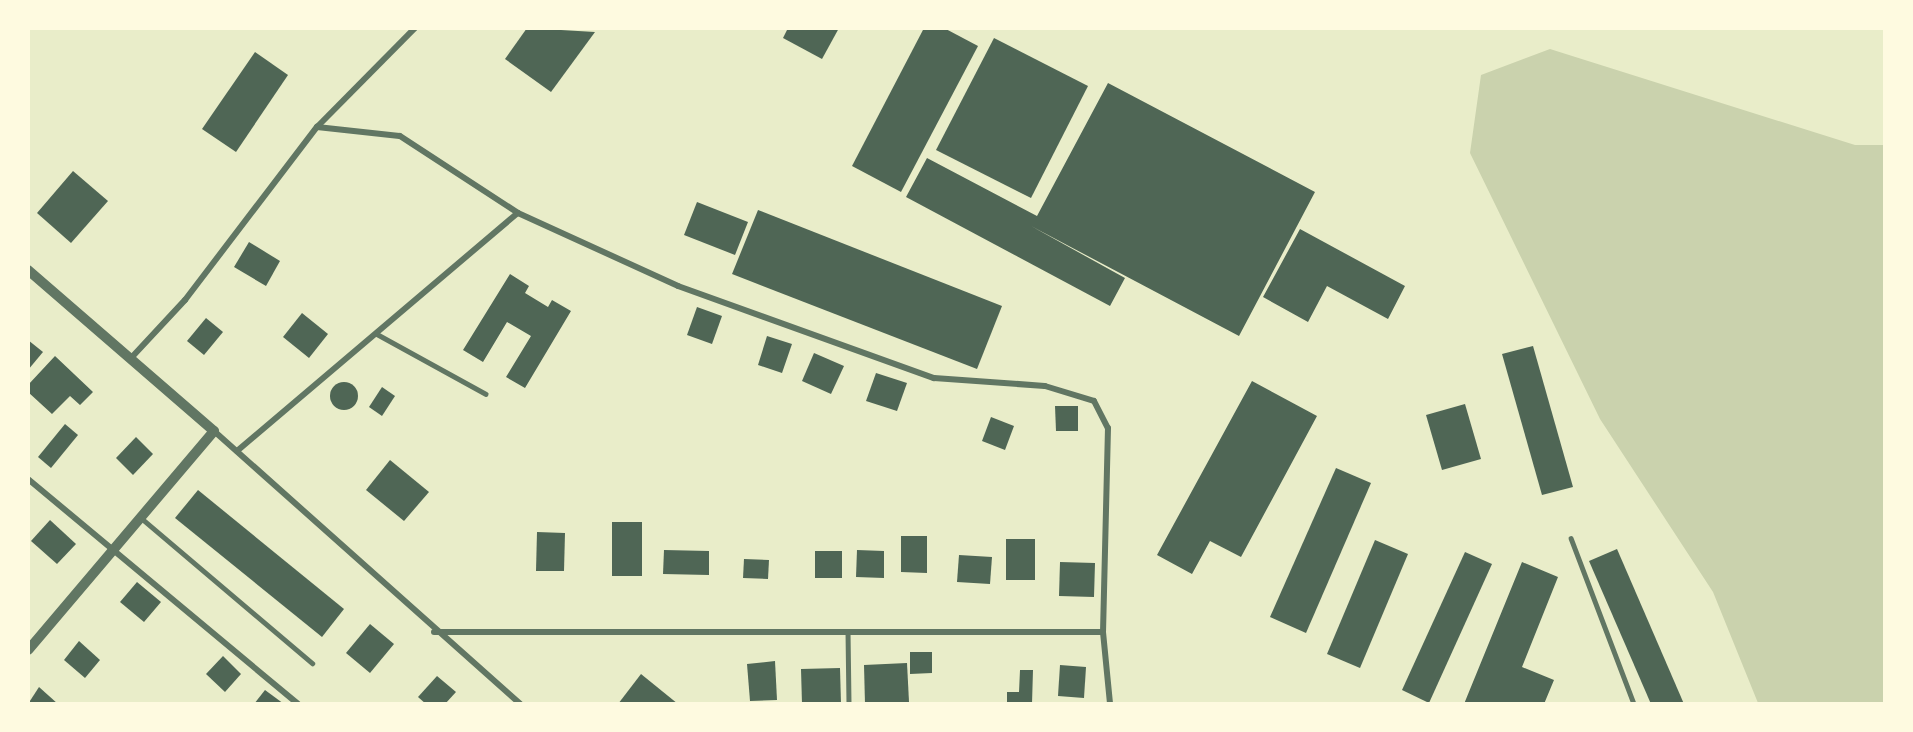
<!DOCTYPE html>
<html>
<head>
<meta charset="utf-8">
<style>
	body { margin:0 }
	#map { position:relative; width:1913px; height:732px; overflow:hidden; background:#e9edc9; font-family:Montserrat,sans-serif }
	div>[style] { position:absolute }
	[style*='--x'] { left:calc(var(--x)*1px); top:calc(var(--y)*1px); width:calc(var(--w)*1px); rotate:calc(var(--a)*1deg) }
	.green>* { inset:0; background:#cad2ad }
	.building>* { inset:0; background:#4f6655 }
	.round { border-radius:50% }
	.service>* { height:4.5px; margin:-2.25px; padding:0 2.25px; transform-origin:2.25px; border-radius:2.25px; background:#617663 }
	.minor>* { height:6px; margin:-3px; padding:0 3px; transform-origin:3px; border-radius:3px; background:#617663 }
	.tertiary>* { height:10px; margin:-5px; padding:0 5px; transform-origin:5px; border-radius:5px; background:#617663 }
	span { translate:-50% -50%; white-space:nowrap; text-align:center; line-height:1.15; -webkit-text-stroke:6px #fefae0; paint-order:stroke }
	.frame { position:absolute; inset:0; border:30px solid #fefae0; pointer-events:none }
</style>
</head>
<body>
<div id="map">
	<div class="green">
		<div style="clip-path:polygon(1550px 49px,1855px 145px,1884px 145px,1884px 703px,1758px 703px,1713px 592px,1600px 419px,1470px 153px,1481px 75px)"></div>
	</div>
	<div class="building">
		<div style="clip-path:polygon(527px 28px,595px 32px,551px 92px,505px 59px)"></div>
		<div style="clip-path:polygon(788px 28px,839px 28px,822px 59px,783px 38px)"></div>
		<div style="clip-path:polygon(924px 28px,944px 28px,978px 46px,901px 192px,852px 166px)"></div>
		<div style="clip-path:polygon(994px 38px,1088px 86px,1031px 198px,936px 150px)"></div>
		<div style="clip-path:polygon(255px 52px,288px 75px,236px 152px,202px 129px)"></div>
		<div style="clip-path:polygon(1108px 83px,1315px 192px,1239px 336px,1031px 226px,1125px 278px,1110px 306px,906px 197px,927px 158px,1037px 216px)"></div>
		<div style="clip-path:polygon(73px 171px,108px 201px,71px 243px,37px 213px)"></div>
		<div style="clip-path:polygon(697px 202px,748px 222px,735px 255px,684px 235px)"></div>
		<div style="clip-path:polygon(758px 210px,1002px 306px,977px 369px,732px 274px)"></div>
		<div style="clip-path:polygon(1300px 229px,1405px 286px,1388px 319px,1327px 286px,1308px 322px,1263px 297px)"></div>
		<div style="clip-path:polygon(249px 242px,280px 261px,266px 286px,234px 267px)"></div>
		<div style="clip-path:polygon(510px 274px,529px 286px,525px 293px,548px 307px,552px 300px,571px 311px,525px 388px,506px 377px,531px 336px,507px 322px,483px 362px,463px 350px)"></div>
		<div style="clip-path:polygon(697px 307px,722px 316px,712px 344px,687px 335px)"></div>
		<div style="clip-path:polygon(302px 313px,328px 334px,309px 358px,283px 337px)"></div>
		<div style="clip-path:polygon(206px 318px,223px 332px,204px 355px,187px 341px)"></div>
		<div style="clip-path:polygon(767px 336px,792px 344px,782px 373px,758px 365px)"></div>
		<div style="clip-path:polygon(28px 340px,43px 352px,28px 370px)"></div>
		<div style="clip-path:polygon(1533px 346px,1573px 487px,1542px 495px,1502px 354px)"></div>
		<div style="clip-path:polygon(814px 353px,844px 366px,831px 394px,802px 381px)"></div>
		<div style="clip-path:polygon(55px 356px,93px 392px,80px 405px,70px 396px,52px 414px,28px 392px,28px 385px)"></div>
		<div style="clip-path:polygon(876px 373px,907px 383px,897px 411px,866px 401px)"></div>
		<div style="clip-path:polygon(1252px 381px,1317px 416px,1241px 557px,1210px 541px,1192px 574px,1157px 555px)"></div>
		<div class="round" style="left:330px;top:382px;width:28px;height:28px"></div>
		<div style="clip-path:polygon(382px 387px,395px 396px,382px 416px,369px 407px)"></div>
		<div style="clip-path:polygon(1465px 404px,1481px 459px,1442px 470px,1426px 415px)"></div>
		<div style="clip-path:polygon(1055px 406px,1078px 406px,1078px 431px,1056px 431px)"></div>
		<div style="clip-path:polygon(991px 417px,1014px 426px,1005px 450px,982px 441px)"></div>
		<div style="clip-path:polygon(65px 424px,78px 435px,51px 468px,38px 457px)"></div>
		<div style="clip-path:polygon(136px 437px,153px 454px,133px 475px,116px 458px)"></div>
		<div style="clip-path:polygon(390px 460px,429px 492px,404px 521px,366px 490px)"></div>
		<div style="clip-path:polygon(1336px 468px,1371px 483px,1306px 633px,1270px 617px)"></div>
		<div style="clip-path:polygon(198px 490px,344px 609px,322px 637px,175px 518px)"></div>
		<div style="clip-path:polygon(50px 520px,76px 544px,57px 564px,31px 541px)"></div>
		<div style="clip-path:polygon(612px 522px,642px 522px,642px 576px,612px 576px)"></div>
		<div style="clip-path:polygon(537px 532px,565px 533px,564px 571px,536px 571px)"></div>
		<div style="clip-path:polygon(901px 536px,927px 536px,927px 573px,901px 572px)"></div>
		<div style="clip-path:polygon(1006px 539px,1035px 539px,1035px 580px,1006px 580px)"></div>
		<div style="clip-path:polygon(1375px 540px,1408px 554px,1360px 668px,1327px 654px)"></div>
		<div style="clip-path:polygon(1617px 549px,1684px 704px,1651px 704px,1589px 561px)"></div>
		<div style="clip-path:polygon(664px 550px,709px 551px,709px 575px,663px 574px)"></div>
		<div style="clip-path:polygon(857px 550px,884px 551px,884px 578px,856px 577px)"></div>
		<div style="clip-path:polygon(815px 551px,842px 551px,842px 578px,815px 578px)"></div>
		<div style="clip-path:polygon(1465px 552px,1492px 564px,1429px 703px,1402px 690px)"></div>
		<div style="clip-path:polygon(959px 555px,992px 557px,990px 584px,957px 582px)"></div>
		<div style="clip-path:polygon(744px 559px,769px 560px,768px 579px,743px 578px)"></div>
		<div style="clip-path:polygon(1060px 562px,1095px 563px,1094px 597px,1059px 596px)"></div>
		<div style="clip-path:polygon(1522px 562px,1558px 577px,1522px 667px,1554px 680px,1544px 704px,1464px 704px)"></div>
		<div style="clip-path:polygon(137px 582px,161px 602px,144px 622px,120px 602px)"></div>
		<div style="clip-path:polygon(370px 624px,394px 644px,370px 673px,346px 653px)"></div>
		<div style="clip-path:polygon(79px 641px,100px 660px,85px 678px,64px 660px)"></div>
		<div style="clip-path:polygon(910px 652px,932px 652px,932px 673px,910px 674px)"></div>
		<div style="clip-path:polygon(223px 656px,241px 674px,225px 692px,206px 674px)"></div>
		<div style="clip-path:polygon(775px 661px,777px 700px,750px 701px,747px 664px)"></div>
		<div style="clip-path:polygon(907px 663px,909px 702px,865px 704px,864px 665px)"></div>
		<div style="clip-path:polygon(1060px 665px,1086px 667px,1084px 698px,1058px 696px)"></div>
		<div style="clip-path:polygon(840px 668px,841px 704px,802px 704px,801px 669px)"></div>
		<div style="clip-path:polygon(1020px 670px,1033px 670px,1032px 704px,1007px 704px,1007px 692px,1019px 692px)"></div>
		<div style="clip-path:polygon(641px 674px,678px 704px,618px 704px)"></div>
		<div style="clip-path:polygon(437px 676px,456px 692px,445px 704px,426px 704px,418px 697px)"></div>
		<div style="clip-path:polygon(39px 687px,58px 704px,28px 704px)"></div>
		<div style="clip-path:polygon(265px 690px,284px 704px,254px 704px)"></div>
	</div>
	<div class="service">
		<div style="--x:377;--y:334;--w:124;--a:28.8"></div>
		<div style="--x:140;--y:517;--w:226;--a:40.3"></div>
		<div style="--x:1571;--y:538;--w:178;--a:69.2"></div>
		<div style="--x:848;--y:631;--w:73;--a:89.2"></div>
	</div>
	<div class="minor">
		<div style="--x:317;--y:127;--w:83;--a:6.2"></div>
		<div style="--x:400;--y:136;--w:141;--a:33.1"></div>
		<div style="--x:518;--y:213;--w:176;--a:24.5"></div>
		<div style="--x:678;--y:286;--w:272;--a:19.8"></div>
		<div style="--x:934;--y:378;--w:111;--a:4.1"></div>
		<div style="--x:1045;--y:386;--w:51;--a:17"></div>
		<div style="--x:1094;--y:401;--w:30;--a:63"></div>
		<div style="--x:1108;--y:428;--w:204;--a:91.4"></div>
		<div style="--x:1103;--y:632;--w:72;--a:84.4"></div>
		<div style="--x:132;--y:357;--w:78;--a:-47.1"></div>
		<div style="--x:185;--y:300;--w:218;--a:-52.7"></div>
		<div style="--x:317;--y:127;--w:139;--a:-45.3"></div>
		<div style="--x:214;--y:431;--w:410;--a:41.7"></div>
		<div style="--x:237;--y:451;--w:368;--a:-40.3"></div>
		<div style="--x:28;--y:479;--w:351;--a:39.8"></div>
		<div style="--x:434;--y:632;--w:669;--a:0"></div>
	</div>
	<div class="tertiary">
		<div style="--x:28;--y:270;--w:246;--a:40.9"></div>
		<div style="--x:214;--y:431;--w:287;--a:130.3"></div>
	</div>
	<div class="frame"></div>
</div>
</body>
</html>
